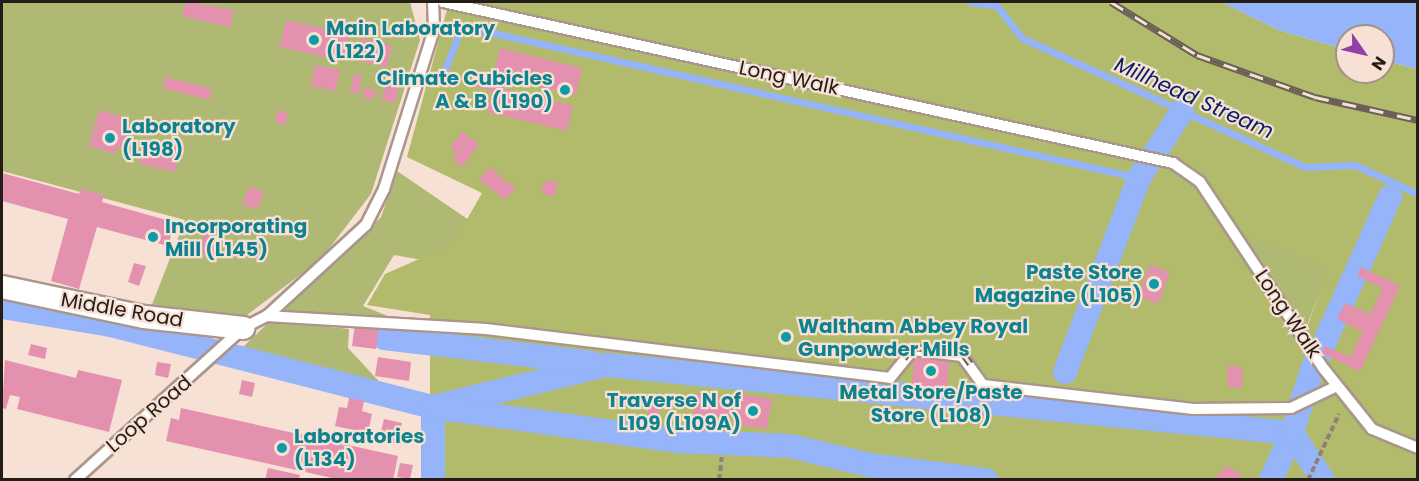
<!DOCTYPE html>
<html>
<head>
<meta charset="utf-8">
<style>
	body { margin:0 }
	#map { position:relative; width:1419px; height:481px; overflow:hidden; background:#f7e0d4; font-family:Poppins,sans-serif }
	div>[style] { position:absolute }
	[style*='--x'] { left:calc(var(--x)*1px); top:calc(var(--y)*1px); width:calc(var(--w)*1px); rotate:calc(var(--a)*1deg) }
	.green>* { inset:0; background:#b0b973 }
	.forest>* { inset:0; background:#b1bb6b }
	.water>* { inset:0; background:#95b4f9 }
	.stream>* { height:7px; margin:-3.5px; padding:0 3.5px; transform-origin:3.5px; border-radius:3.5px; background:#95b4f9 }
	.canal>* { height:24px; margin:-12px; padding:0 12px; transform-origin:12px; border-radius:12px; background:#95b4f9 }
	.building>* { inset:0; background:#e391ae }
	.path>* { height:4px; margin-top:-2px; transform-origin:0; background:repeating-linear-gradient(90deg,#908077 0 6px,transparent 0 9px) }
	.roads { filter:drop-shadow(2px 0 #ab968b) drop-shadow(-2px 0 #ab968b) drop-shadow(0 2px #ab968b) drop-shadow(0 -2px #ab968b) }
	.lane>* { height:10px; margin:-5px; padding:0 5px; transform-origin:5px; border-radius:5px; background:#fff }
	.street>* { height:22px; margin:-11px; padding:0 11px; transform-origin:11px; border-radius:11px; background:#fff }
	.rail>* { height:7px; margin-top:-3.5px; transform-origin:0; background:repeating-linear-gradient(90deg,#f7e0d4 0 14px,#6c5f58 0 28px); box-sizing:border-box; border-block:2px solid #6c5f58 }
	.dots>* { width:16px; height:16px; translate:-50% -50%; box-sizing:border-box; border:3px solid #f7e0d4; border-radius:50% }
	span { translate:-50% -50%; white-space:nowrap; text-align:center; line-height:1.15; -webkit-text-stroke:4.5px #f7e0d4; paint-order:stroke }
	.culture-label { font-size:20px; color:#0d838f; font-weight:700 }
	.left { translate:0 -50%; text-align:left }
	.right { translate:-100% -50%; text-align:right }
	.street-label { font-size:20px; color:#241c17 }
	.water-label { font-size:21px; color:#08206c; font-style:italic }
	.frame { position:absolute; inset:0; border:3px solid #241c17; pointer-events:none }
	.north { position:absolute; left:1335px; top:24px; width:60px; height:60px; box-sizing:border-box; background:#f7e0d4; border:2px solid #a39288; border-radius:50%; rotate:124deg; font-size:16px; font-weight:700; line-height:24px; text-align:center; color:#241c17 }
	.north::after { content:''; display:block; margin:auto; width:21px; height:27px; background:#943eaa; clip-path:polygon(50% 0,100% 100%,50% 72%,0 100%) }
</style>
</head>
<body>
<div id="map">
	<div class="green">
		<div style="clip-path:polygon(2px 2px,410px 2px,420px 40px,371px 194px,321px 259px,243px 318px,151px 307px,185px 220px,2px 171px)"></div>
		<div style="clip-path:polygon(397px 171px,485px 231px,467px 268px,394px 255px,363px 306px,398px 320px,284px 311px,381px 217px)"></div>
		<div style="clip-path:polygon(1235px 231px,1330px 266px,1304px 333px)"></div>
		<div style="clip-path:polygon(271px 320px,349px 329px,348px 348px,387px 390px,238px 352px)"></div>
	</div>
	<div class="forest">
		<div style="clip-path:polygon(evenodd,449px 2px,1221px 2px,1278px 30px,1347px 50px,1347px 72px,1383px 72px,1383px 60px,1417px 69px,1417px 479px,430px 479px,430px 315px,367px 305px,385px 274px,453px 244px,482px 193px,407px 157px,449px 2px,1236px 232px,1329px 266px,1305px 333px,1236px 232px)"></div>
	</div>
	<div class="water">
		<div style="clip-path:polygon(1221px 2px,1417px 2px,1417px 69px,1383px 60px,1383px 36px,1347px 36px,1347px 50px,1278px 30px)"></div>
	</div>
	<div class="stream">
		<div style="--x:970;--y:2;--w:27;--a:8"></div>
		<div style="--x:997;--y:6;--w:41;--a:52"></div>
		<div style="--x:1022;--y:38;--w:311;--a:24.5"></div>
		<div style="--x:1305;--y:167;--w:50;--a:-2.3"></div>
		<div style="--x:1355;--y:165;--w:69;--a:24.7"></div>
		<div style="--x:442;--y:77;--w:55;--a:-68.6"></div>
		<div style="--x:462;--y:26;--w:694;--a:12.65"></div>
	</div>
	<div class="canal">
		<div style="--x:2;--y:307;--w:110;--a:9.4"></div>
		<div style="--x:111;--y:325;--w:332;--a:14.3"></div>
		<div style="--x:433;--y:407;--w:179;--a:-13.6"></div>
		<div style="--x:607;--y:365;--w:688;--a:5.67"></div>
		<div style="--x:1292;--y:433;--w:56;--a:56.6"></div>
		<div style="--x:384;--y:338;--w:210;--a:6.8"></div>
		<div style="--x:1065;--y:372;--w:208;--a:-69.1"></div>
		<div style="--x:1139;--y:178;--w:80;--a:-57.3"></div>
		<div style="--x:433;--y:480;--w:73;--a:-90"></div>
		<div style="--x:433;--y:407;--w:246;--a:7.9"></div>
		<div style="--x:677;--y:441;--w:113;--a:2.5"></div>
		<div style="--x:790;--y:446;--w:82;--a:13.4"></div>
		<div style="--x:870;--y:465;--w:117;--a:7.4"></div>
		<div style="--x:1271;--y:480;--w:51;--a:-65.9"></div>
		<div style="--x:1292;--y:433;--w:66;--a:-72.4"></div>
		<div style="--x:1312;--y:370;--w:190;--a:-65.7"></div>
	</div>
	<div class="building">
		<div style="clip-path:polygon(186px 2px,234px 10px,230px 27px,182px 16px)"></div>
		<div style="clip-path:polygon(286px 20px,349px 34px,343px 61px,280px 47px)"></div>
		<div style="clip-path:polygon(361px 38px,392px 45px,387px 67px,356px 60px)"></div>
		<div style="clip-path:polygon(500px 48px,582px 68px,576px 95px,507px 79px,504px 89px,573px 106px,567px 131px,487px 112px,492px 91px,474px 86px,478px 70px,494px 74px)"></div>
		<div style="clip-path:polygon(315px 65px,340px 70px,335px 91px,311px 86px)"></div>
		<div style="clip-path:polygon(354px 74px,362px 76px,358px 94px,350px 92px)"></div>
		<div style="clip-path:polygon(166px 77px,212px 89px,209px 100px,163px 88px)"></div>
		<div style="clip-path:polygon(385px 85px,398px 87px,396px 103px,382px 100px)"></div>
		<div style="clip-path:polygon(364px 88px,376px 90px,374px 99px,363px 97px)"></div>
		<div style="clip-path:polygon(99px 110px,127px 118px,125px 127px,131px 129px,125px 150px,117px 147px,116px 154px,89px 146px)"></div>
		<div style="clip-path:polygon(278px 110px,288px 113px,285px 125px,275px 122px)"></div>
		<div style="clip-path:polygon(462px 132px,479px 144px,462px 167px,453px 160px,457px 153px,450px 148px)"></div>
		<div style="clip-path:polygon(144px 139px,180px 148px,175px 172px,138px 163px)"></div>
		<div style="clip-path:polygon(490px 167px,509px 185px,511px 183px,516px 186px,506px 200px,479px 180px)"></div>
		<div style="clip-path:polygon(2px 173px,79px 194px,81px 189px,104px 195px,102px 202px,170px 221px,169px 227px,173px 228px,168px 246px,97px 227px,79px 289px,51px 281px,68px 219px,2px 201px)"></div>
		<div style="clip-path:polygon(549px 180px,558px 182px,555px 196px,544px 194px,541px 185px)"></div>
		<div style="clip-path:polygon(249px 187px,264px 192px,257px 209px,242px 204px)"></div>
		<div style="clip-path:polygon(204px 233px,219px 237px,214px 257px,199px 253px)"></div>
		<div style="clip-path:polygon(134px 263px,146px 266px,139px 286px,128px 282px)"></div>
		<div style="clip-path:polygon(1150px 265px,1170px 272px,1158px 304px,1138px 296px)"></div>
		<div style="clip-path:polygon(1361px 267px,1400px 286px,1360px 371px,1321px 353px,1325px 346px,1350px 357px,1363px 332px,1337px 319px,1345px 303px,1370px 314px,1383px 288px,1357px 276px)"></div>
		<div style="clip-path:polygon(355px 324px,379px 327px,376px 349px,352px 346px)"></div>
		<div style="clip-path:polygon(31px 344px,47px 348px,45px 359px,28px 355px)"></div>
		<div style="clip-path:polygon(914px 353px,950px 356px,947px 388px,912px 386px)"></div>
		<div style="clip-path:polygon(378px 357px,411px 362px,409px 381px,375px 376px)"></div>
		<div style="clip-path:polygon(5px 360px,76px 378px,78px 370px,122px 380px,109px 432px,17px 409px,20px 397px,10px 395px,6px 409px,2px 408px)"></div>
		<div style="clip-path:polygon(157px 362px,171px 364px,168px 378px,155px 375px)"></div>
		<div style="clip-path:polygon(1228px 366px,1243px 367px,1242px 388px,1227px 387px)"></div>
		<div style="clip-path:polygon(242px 380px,255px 383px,252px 397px,239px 394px)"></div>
		<div style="clip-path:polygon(697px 393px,733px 399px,730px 418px,709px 414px,707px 429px,691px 426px)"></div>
		<div style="clip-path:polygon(738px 394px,772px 399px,767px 429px,734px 424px)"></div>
		<div style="clip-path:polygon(349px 398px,364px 401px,362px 411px,372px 414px,368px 433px,335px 426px,339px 407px,347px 408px)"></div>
		<div style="clip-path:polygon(648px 405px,660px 406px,659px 417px,648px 416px)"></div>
		<div style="clip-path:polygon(181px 408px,398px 456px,393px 480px,341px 480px,166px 441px,171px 418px,179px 420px)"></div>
		<div style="clip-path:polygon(384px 419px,402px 423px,397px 444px,379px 440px)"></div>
		<div style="clip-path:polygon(400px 463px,413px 465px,410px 479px,397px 477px)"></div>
		<div style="clip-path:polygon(1226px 466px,1241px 474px,1238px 480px,1215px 478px)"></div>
		<div style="clip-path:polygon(268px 468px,300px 475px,299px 480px,265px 480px)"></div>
	</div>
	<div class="path">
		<div style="--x:719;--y:480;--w:23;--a:-83"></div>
		<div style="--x:1308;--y:480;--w:73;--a:-64.8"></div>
	</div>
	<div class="roads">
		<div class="lane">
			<div style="--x:443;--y:2;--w:748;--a:12.44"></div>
			<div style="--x:1173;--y:163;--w:33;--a:35"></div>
			<div style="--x:1200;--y:182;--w:224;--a:56.5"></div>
			<div style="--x:1324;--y:369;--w:77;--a:51.3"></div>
			<div style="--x:1372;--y:429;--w:50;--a:22.4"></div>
			<div style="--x:267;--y:316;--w:219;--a:3.4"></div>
			<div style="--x:486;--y:329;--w:407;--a:6.9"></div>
			<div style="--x:890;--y:378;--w:36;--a:-51"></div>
			<div style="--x:913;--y:350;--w:49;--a:7"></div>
			<div style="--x:962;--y:356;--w:36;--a:54"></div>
			<div style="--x:983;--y:385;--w:212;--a:6.5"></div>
			<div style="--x:1194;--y:409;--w:97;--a:-0.6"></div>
			<div style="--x:1291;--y:408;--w:51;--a:-25.6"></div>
			<div style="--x:75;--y:480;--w:227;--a:-42.1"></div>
			<div style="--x:243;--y:328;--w:27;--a:-27"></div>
			<div style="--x:267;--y:316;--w:134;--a:-42.6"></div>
			<div style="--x:366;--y:225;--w:40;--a:-63.4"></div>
			<div style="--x:384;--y:189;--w:168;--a:-72.6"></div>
			<div style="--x:434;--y:29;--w:27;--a:-92"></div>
		</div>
		<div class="street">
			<div style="--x:2;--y:287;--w:145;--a:11.9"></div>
			<div style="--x:144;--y:317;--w:100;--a:6.3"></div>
		</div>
	</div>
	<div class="rail">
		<div style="--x:1111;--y:2;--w:101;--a:31.6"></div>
		<div style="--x:1197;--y:55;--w:125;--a:19.6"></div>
		<div style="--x:1315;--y:97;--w:106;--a:12.6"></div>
		<div style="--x:904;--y:358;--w:14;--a:-51"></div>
		<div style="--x:913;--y:347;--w:49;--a:5.8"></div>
		<div style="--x:962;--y:352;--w:14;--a:54"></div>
	</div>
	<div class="dots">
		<div style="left:314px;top:40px;background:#0f9aa8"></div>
		<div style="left:565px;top:90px;background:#0f9aa8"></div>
		<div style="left:110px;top:138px;background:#0f9aa8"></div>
		<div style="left:153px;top:237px;background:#0f9aa8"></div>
		<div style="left:1154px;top:284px;background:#0f9aa8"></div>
		<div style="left:786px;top:337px;background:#0f9aa8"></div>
		<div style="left:931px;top:371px;background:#0f9aa8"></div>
		<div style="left:753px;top:411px;background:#0f9aa8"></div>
		<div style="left:282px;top:448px;background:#0f9aa8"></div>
	</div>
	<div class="culture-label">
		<span class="left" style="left:326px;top:40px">Main Laboratory<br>(L122)</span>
		<span class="right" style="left:553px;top:90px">Climate Cubicles<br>A &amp; B (L190)</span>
		<span class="left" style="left:122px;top:138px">Laboratory<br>(L198)</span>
		<span class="left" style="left:165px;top:238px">Incorporating<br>Mill (L145)</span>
		<span class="right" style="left:1142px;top:284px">Paste Store<br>Magazine (L105)</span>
		<span class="left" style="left:798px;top:338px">Waltham Abbey Royal<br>Gunpowder Mills</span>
		<span style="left:931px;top:404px">Metal Store/Paste<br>Store (L108)</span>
		<span class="right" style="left:741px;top:412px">Traverse N of<br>L109 (L109A)</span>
		<span class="left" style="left:294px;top:448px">Laboratories<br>(L134)</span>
	</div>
	<div class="street-label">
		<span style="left:789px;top:78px;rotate:12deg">Long Walk</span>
		<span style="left:122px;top:310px;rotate:10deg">Middle Road</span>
		<span style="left:1288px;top:314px;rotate:56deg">Long Walk</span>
		<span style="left:149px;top:414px;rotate:-41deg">Loop Road</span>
	</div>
	<div class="water-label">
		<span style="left:1194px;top:98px;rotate:24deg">Millhead Stream</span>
	</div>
	<div class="frame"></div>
	<div class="north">N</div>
</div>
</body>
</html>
